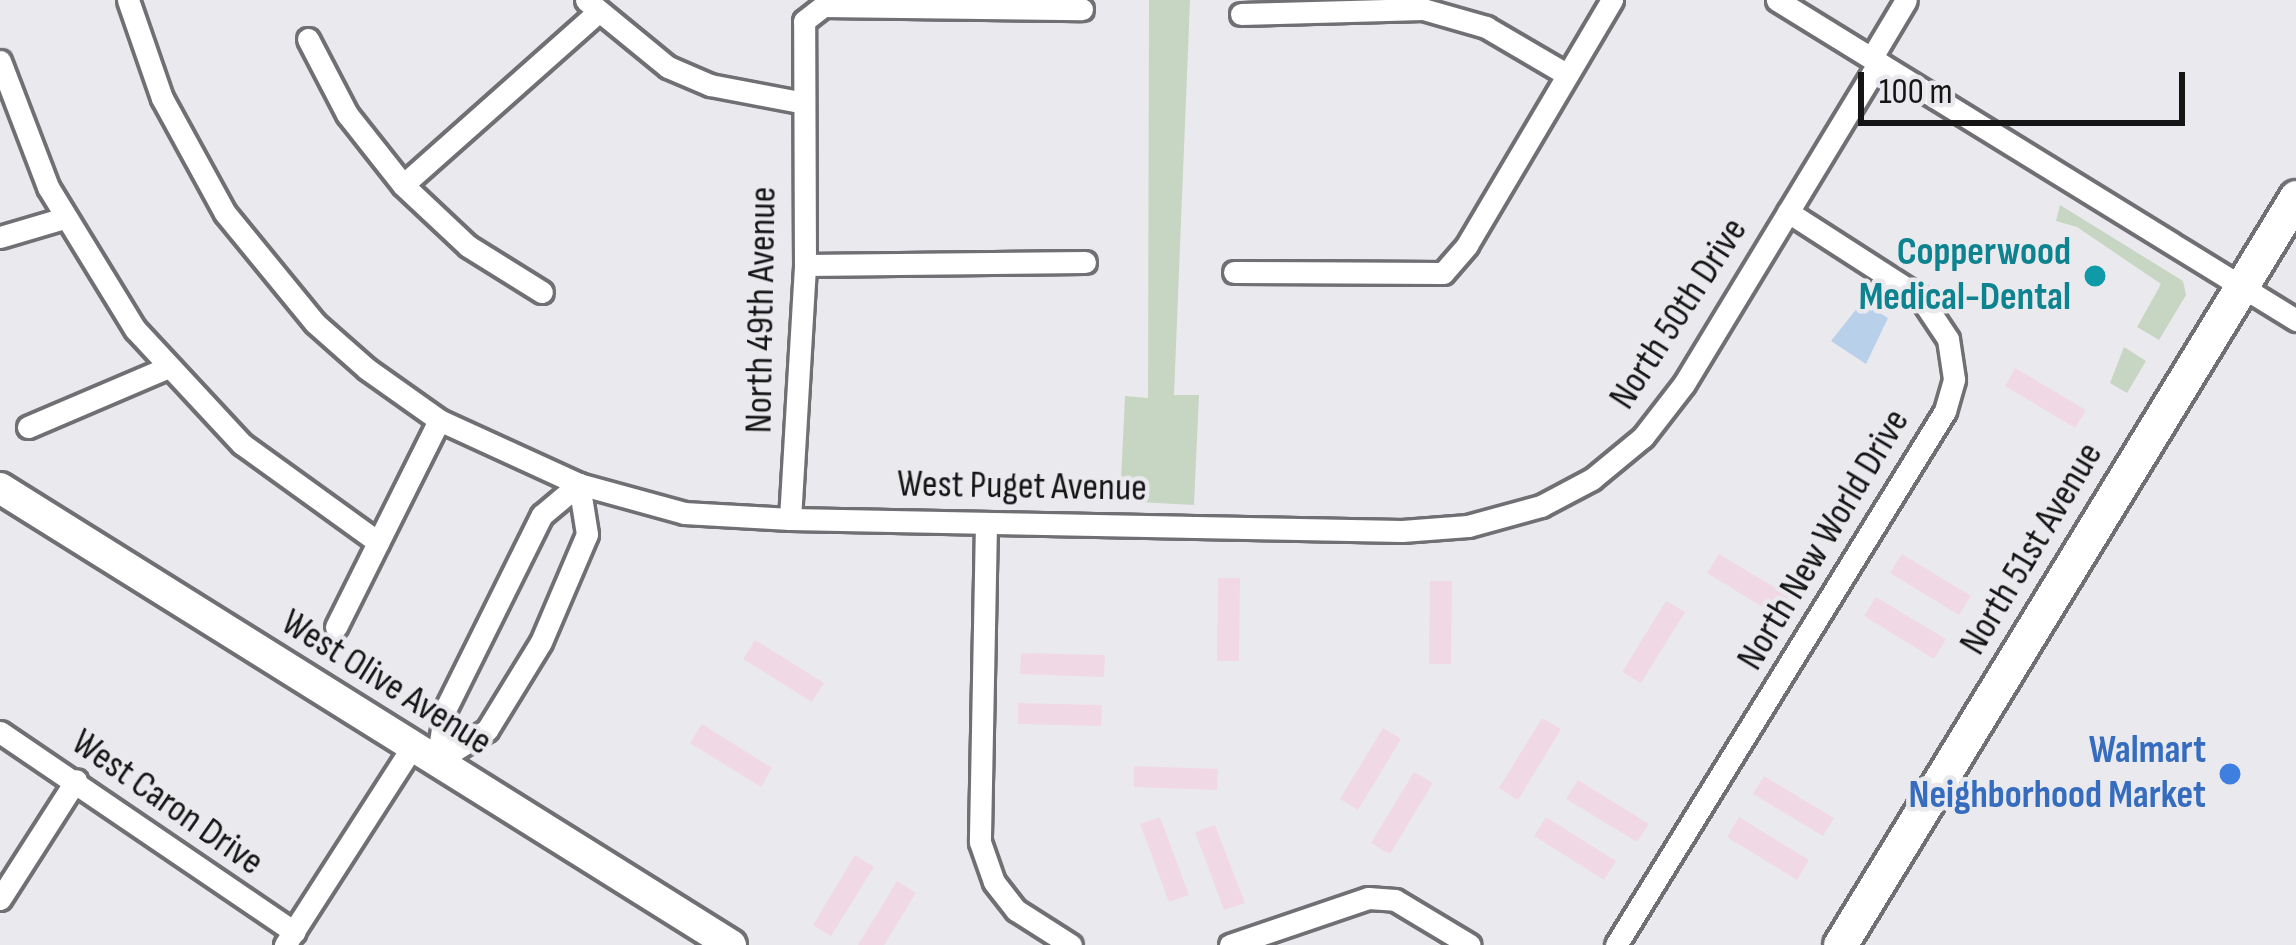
<!DOCTYPE html>
<html>
<head>
<meta charset="utf-8">
<style>
	body { margin:0 }
	#map { position:relative; width:2296px; height:945px; overflow:hidden; background:#eaeaee; font-family:"Sofia Sans Condensed",sans-serif }
	div>[style] { position:absolute }
	[style*='--x'] { left:calc(var(--x)*1px); top:calc(var(--y)*1px); width:calc(var(--w)*1px); rotate:calc(var(--a)*1deg) }
	.industrial>* { inset:0; background:#f0d9e5 }
	.green>* { inset:0; background:#c7d5c3 }
	.water>* { inset:0; background:#b8d0ea }
	.roads { filter:drop-shadow(3px 0 #707074) drop-shadow(-3px 0 #707074) drop-shadow(0 3px #707074) drop-shadow(0 -3px #707074) }
	.minor>* { height:21px; margin:-10.5px; padding:0 10.5px; transform-origin:10.5px; border-radius:10.5px; background:#fff }
	.secondary>* { height:30px; margin:-15px; padding:0 15px; transform-origin:15px; border-radius:15px; background:#fff }
	.primary>* { height:33px; margin:-16.5px; padding:0 16.5px; transform-origin:16.5px; border-radius:16.5px; background:#fff }
	.dots>* { width:33px; height:33px; translate:-50% -50%; box-sizing:border-box; border:6px solid #eaeaee; border-radius:50% }
	span { translate:-50% -50%; white-space:nowrap; text-align:center; line-height:1.15; -webkit-text-stroke:9px #eaeaee; paint-order:stroke }
	.culture-label { font-size:39px; color:#0d838f; font-weight:700 }
	.right { translate:-100% -50%; text-align:right }
	.street-label { font-size:39px; color:#151516 }
	.shop-label { font-size:39px; color:#366cbe; font-weight:700 }
	.scale { position:absolute; left:1858px; top:72px; width:327px; height:54px; box-sizing:border-box; border:6px solid #151516; border-top:0; padding-left:15px; font-size:36px; line-height:42px; white-space:nowrap; color:#151516; -webkit-text-stroke:9px #eaeaee; paint-order:stroke }
</style>
</head>
<body>
<div id="map">
	<div class="industrial">
		<div style="clip-path:polygon(2015px 368px,2086px 410px,2075px 428px,2005px 386px)"></div>
		<div style="clip-path:polygon(1719px 554px,1789px 596px,1777px 616px,1707px 573px)"></div>
		<div style="clip-path:polygon(1902px 554px,1971px 596px,1959px 615px,1890px 573px)"></div>
		<div style="clip-path:polygon(1218px 578px,1240px 578px,1239px 661px,1217px 661px)"></div>
		<div style="clip-path:polygon(1430px 581px,1452px 581px,1451px 664px,1429px 664px)"></div>
		<div style="clip-path:polygon(1876px 597px,1946px 639px,1934px 659px,1864px 616px)"></div>
		<div style="clip-path:polygon(1666px 601px,1685px 612px,1641px 683px,1622px 672px)"></div>
		<div style="clip-path:polygon(755px 640px,824px 683px,812px 702px,743px 659px)"></div>
		<div style="clip-path:polygon(1021px 653px,1105px 655px,1104px 677px,1020px 674px)"></div>
		<div style="clip-path:polygon(1018px 703px,1102px 705px,1101px 726px,1018px 724px)"></div>
		<div style="clip-path:polygon(1542px 718px,1561px 729px,1518px 800px,1499px 788px)"></div>
		<div style="clip-path:polygon(702px 724px,772px 768px,761px 787px,690px 743px)"></div>
		<div style="clip-path:polygon(1383px 728px,1401px 739px,1358px 810px,1340px 799px)"></div>
		<div style="clip-path:polygon(1134px 766px,1218px 769px,1217px 790px,1134px 787px)"></div>
		<div style="clip-path:polygon(1414px 772px,1433px 783px,1390px 854px,1371px 843px)"></div>
		<div style="clip-path:polygon(1764px 776px,1834px 818px,1823px 836px,1753px 794px)"></div>
		<div style="clip-path:polygon(1578px 780px,1649px 824px,1637px 842px,1566px 799px)"></div>
		<div style="clip-path:polygon(1160px 817px,1189px 895px,1169px 902px,1140px 824px)"></div>
		<div style="clip-path:polygon(1546px 817px,1616px 861px,1604px 880px,1534px 836px)"></div>
		<div style="clip-path:polygon(1739px 817px,1809px 860px,1797px 880px,1727px 837px)"></div>
		<div style="clip-path:polygon(1215px 825px,1245px 903px,1224px 910px,1195px 832px)"></div>
		<div style="clip-path:polygon(855px 855px,874px 867px,831px 936px,813px 925px)"></div>
		<div style="clip-path:polygon(897px 881px,916px 893px,884px 945px,858px 945px)"></div>
	</div>
	<div class="green">
		<div style="clip-path:polygon(1149px 0,1190px 0,1174px 395px,1199px 395px,1194px 505px,1120px 501px,1125px 396px,1148px 398px)"></div>
		<div style="clip-path:polygon(2060px 205px,2183px 281px,2186px 295px,2159px 340px,2137px 327px,2161px 284px,2077px 227px,2056px 221px)"></div>
		<div style="clip-path:polygon(2124px 347px,2146px 361px,2127px 393px,2110px 383px)"></div>
	</div>
	<div class="water">
		<div style="clip-path:polygon(1862px 302px,1888px 318px,1866px 364px,1831px 341px)"></div>
	</div>
	<div class="roads">
		<div class="minor">
			<div style="--x:128;--y:0;--w:104;--a:70.9"></div>
			<div style="--x:162;--y:98;--w:131;--a:61.3"></div>
			<div style="--x:225;--y:213;--w:142;--a:50.7"></div>
			<div style="--x:315;--y:323;--w:69;--a:41.5"></div>
			<div style="--x:367;--y:369;--w:88;--a:35.3"></div>
			<div style="--x:439;--y:420;--w:154;--a:24.6"></div>
			<div style="--x:579;--y:484;--w:109;--a:15.4"></div>
			<div style="--x:684;--y:513;--w:106;--a:3.2"></div>
			<div style="--x:790;--y:519;--w:612;--a:1.12"></div>
			<div style="--x:1402;--y:531;--w:66;--a:-4.3"></div>
			<div style="--x:1468;--y:526;--w:76;--a:-15.3"></div>
			<div style="--x:1541;--y:506;--w:58;--a:-27.9"></div>
			<div style="--x:1592;--y:479;--w:66;--a:-39.5"></div>
			<div style="--x:1643;--y:437;--w:67;--a:-52.3"></div>
			<div style="--x:1684;--y:384;--w:376;--a:-58.8"></div>
			<div style="--x:586;--y:0;--w:106;--a:39.3"></div>
			<div style="--x:668;--y:67;--w:46;--a:23.2"></div>
			<div style="--x:710;--y:85;--w:91;--a:10.8"></div>
			<div style="--x:1777;--y:0;--w:610;--a:31.66"></div>
			<div style="--x:1241;--y:14;--w:182;--a:-1.6"></div>
			<div style="--x:1423;--y:9;--w:66;--a:15.9"></div>
			<div style="--x:1486;--y:27;--w:93;--a:30.4"></div>
			<div style="--x:308;--y:39;--w:85;--a:62.5"></div>
			<div style="--x:347;--y:114;--w:90;--a:51.7"></div>
			<div style="--x:403;--y:185;--w:89;--a:43.2"></div>
			<div style="--x:468;--y:246;--w:87;--a:31.9"></div>
			<div style="--x:1872;--y:57;--w:66;--a:-59.2"></div>
			<div style="--x:0;--y:61;--w:135;--a:69.1"></div>
			<div style="--x:48;--y:187;--w:167;--a:58.5"></div>
			<div style="--x:135;--y:329;--w:157;--a:47.1"></div>
			<div style="--x:242;--y:444;--w:168;--a:35.8"></div>
			<div style="--x:403;--y:185;--w:259;--a:-41.6"></div>
			<div style="--x:0;--y:237;--w:67;--a:-16.5"></div>
			<div style="--x:805;--y:265;--w:280;--a:-0.6"></div>
			<div style="--x:1234;--y:272;--w:209;--a:0.3"></div>
			<div style="--x:1443;--y:273;--w:37;--a:-49"></div>
			<div style="--x:1467;--y:245;--w:285;--a:-59.4"></div>
			<div style="--x:28;--y:427;--w:150;--a:-23.1"></div>
			<div style="--x:790;--y:519;--w:254;--a:-86.6"></div>
			<div style="--x:805;--y:265;--w:244;--a:-90.2"></div>
			<div style="--x:804;--y:21;--w:24;--a:-38"></div>
			<div style="--x:823;--y:6;--w:259;--a:0.7"></div>
			<div style="--x:986;--y:523;--w:319;--a:91.1"></div>
			<div style="--x:980;--y:842;--w:42;--a:70.7"></div>
			<div style="--x:994;--y:882;--w:36;--a:52"></div>
			<div style="--x:1016;--y:910;--w:65;--a:32.5"></div>
			<div style="--x:336;--y:627;--w:231;--a:-63.5"></div>
			<div style="--x:0;--y:732;--w:356;--a:34.2"></div>
			<div style="--x:437;--y:761;--w:59;--a:-31.8"></div>
			<div style="--x:487;--y:730;--w:103;--a:-58.5"></div>
			<div style="--x:541;--y:642;--w:117;--a:-66.9"></div>
			<div style="--x:587;--y:534;--w:51;--a:-99.1"></div>
			<div style="--x:437;--y:761;--w:52;--a:-81.1"></div>
			<div style="--x:445;--y:710;--w:218;--a:-63.6"></div>
			<div style="--x:542;--y:515;--w:48;--a:-40"></div>
			<div style="--x:0;--y:899;--w:141;--a:-57.4"></div>
			<div style="--x:285;--y:945;--w:235;--a:-57.3"></div>
			<div style="--x:1230;--y:945;--w:146;--a:-18.8"></div>
			<div style="--x:1368;--y:898;--w:27;--a:4"></div>
			<div style="--x:1395;--y:900;--w:87;--a:31"></div>
			<div style="--x:1616;--y:945;--w:627;--a:-58.36"></div>
			<div style="--x:1945;--y:411;--w:33;--a:-74"></div>
			<div style="--x:1954;--y:379;--w:40;--a:-98.5"></div>
			<div style="--x:1948;--y:339;--w:50;--a:-123.7"></div>
			<div style="--x:1920;--y:297;--w:157;--a:-147.2"></div>
		</div>
		<div class="secondary">
			<div style="--x:0;--y:488;--w:862;--a:32.01"></div>
		</div>
		<div class="primary">
			<div style="--x:1840;--y:945;--w:876;--a:-58.63"></div>
		</div>
	</div>
	<div class="dots">
		<div style="left:2095px;top:276px;background:#0f9aa8"></div>
		<div style="left:2230px;top:774px;background:#3f7fe0"></div>
	</div>
	<div class="culture-label">
		<span class="right" style="left:2071px;top:276px">Copperwood<br>Medical-Dental</span>
	</div>
	<div class="street-label">
		<span style="left:762px;top:310px;rotate:-89deg">North 49th Avenue</span>
		<span style="left:1679px;top:314px;rotate:-57deg">North 50th Drive</span>
		<span style="left:1022px;top:487px;rotate:1deg">West Puget Avenue</span>
		<span style="left:1824px;top:540px;rotate:-59deg">North New World Drive</span>
		<span style="left:2032px;top:549px;rotate:-59deg">North 51st Avenue</span>
		<span style="left:386px;top:683px;rotate:32deg">West Olive Avenue</span>
		<span style="left:167px;top:803px;rotate:35deg">West Caron Drive</span>
	</div>
	<div class="shop-label">
		<span class="right" style="left:2206px;top:774px">Walmart<br>Neighborhood Market</span>
	</div>
	<div class="scale">100 m</div>
</div>
</body>
</html>
